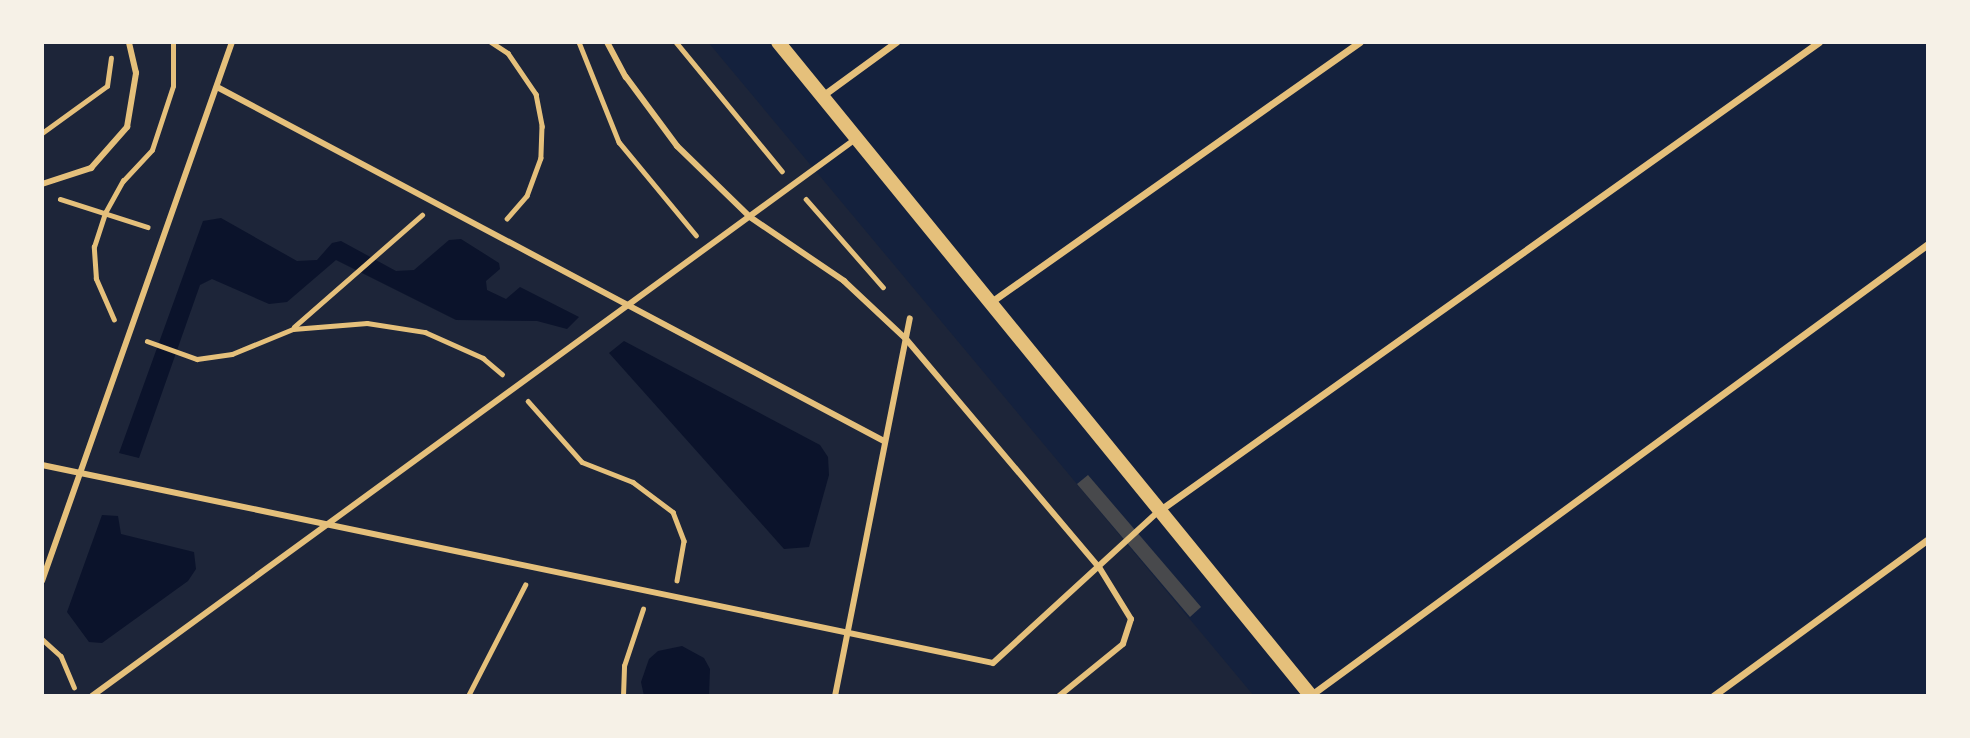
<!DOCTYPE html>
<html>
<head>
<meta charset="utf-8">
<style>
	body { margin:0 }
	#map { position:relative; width:1970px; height:738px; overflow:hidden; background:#14213d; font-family:Spectral,serif }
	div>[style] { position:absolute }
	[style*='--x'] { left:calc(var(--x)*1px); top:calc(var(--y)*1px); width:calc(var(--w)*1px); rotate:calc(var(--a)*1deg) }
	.green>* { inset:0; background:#1d2539 }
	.water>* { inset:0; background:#0b132b }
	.building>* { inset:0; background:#48494c }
	.path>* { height:4.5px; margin:-2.25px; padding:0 2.25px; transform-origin:2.25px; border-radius:2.25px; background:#e5c07b }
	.pedestrian>* { height:6px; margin:-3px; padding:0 3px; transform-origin:3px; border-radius:3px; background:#e5c07b }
	.minor>* { height:7px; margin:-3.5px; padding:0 3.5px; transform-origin:3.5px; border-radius:3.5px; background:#e5c07b }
	.secondary>* { height:14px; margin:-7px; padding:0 7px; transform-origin:7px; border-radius:7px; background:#e5c07b }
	span { translate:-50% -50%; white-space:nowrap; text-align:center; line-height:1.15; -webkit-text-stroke:7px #f6f1e7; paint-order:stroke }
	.frame { position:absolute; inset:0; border:44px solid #f6f1e7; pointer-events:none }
</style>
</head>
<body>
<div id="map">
	<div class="green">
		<div style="clip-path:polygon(42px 42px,708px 42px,1254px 696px,42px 696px)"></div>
	</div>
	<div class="water">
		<div style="clip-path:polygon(221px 218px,297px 261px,317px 260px,332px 243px,341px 241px,396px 271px,414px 270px,449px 240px,461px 239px,499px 263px,500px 269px,486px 281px,487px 290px,506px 299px,520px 287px,579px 317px,567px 329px,537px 321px,456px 320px,336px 260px,287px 302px,269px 304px,212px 279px,200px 285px,139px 458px,119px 453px,203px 221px)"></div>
		<div style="clip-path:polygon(624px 341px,820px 445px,828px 457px,829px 475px,809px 547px,784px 549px,609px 353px)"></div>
		<div style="clip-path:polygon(102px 515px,118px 516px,121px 534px,194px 552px,196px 569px,188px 581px,102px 643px,89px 642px,67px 612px)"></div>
		<div style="clip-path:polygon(682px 646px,704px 658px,710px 669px,709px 696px,644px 696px,641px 682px,649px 659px,658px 651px)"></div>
	</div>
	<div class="building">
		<div style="clip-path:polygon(1088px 475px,1201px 607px,1190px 617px,1077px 484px)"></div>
	</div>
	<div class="path">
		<div style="--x:491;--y:42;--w:20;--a:33"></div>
		<div style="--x:508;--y:53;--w:50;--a:55.7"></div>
		<div style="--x:536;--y:94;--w:33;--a:79"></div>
		<div style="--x:542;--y:126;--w:32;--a:92"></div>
		<div style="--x:541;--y:158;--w:40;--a:110.2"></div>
		<div style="--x:527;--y:196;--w:30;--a:131"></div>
		<div style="--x:579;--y:42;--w:108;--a:68.2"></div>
		<div style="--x:619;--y:142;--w:121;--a:50.4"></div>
		<div style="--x:676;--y:42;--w:167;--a:50.6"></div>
		<div style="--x:42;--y:133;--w:80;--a:-35.9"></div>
		<div style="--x:107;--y:86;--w:28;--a:-82"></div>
		<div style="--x:60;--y:199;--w:92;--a:17.7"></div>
		<div style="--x:806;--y:199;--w:117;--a:48.8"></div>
		<div style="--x:114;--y:320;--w:45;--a:-113.7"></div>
		<div style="--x:96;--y:279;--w:32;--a:-94"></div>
		<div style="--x:94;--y:247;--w:36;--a:-72"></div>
		<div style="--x:105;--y:213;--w:37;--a:-61"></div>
		<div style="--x:123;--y:181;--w:42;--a:-46.9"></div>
		<div style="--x:152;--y:150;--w:67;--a:-71.8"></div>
		<div style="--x:173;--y:86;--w:44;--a:-90"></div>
		<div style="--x:294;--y:327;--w:170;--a:-41.2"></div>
		<div style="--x:147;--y:341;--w:53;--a:19.8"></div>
		<div style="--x:197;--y:359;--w:35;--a:-8"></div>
		<div style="--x:232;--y:354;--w:66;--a:-22.3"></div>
		<div style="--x:293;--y:329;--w:74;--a:-4.6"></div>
		<div style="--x:367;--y:323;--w:59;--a:8.8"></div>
		<div style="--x:425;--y:332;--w:64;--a:24.1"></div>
		<div style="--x:483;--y:358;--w:25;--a:40"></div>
		<div style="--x:528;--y:401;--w:81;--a:48.5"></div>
		<div style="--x:582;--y:462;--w:55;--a:21.4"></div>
		<div style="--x:633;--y:482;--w:50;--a:36.9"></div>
		<div style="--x:673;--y:512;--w:31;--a:69"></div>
		<div style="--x:684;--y:541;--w:40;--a:100"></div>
		<div style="--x:42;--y:639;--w:25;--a:42"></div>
		<div style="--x:61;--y:656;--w:34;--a:67"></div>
		<div style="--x:468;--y:696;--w:125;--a:-62.8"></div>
		<div style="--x:623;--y:696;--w:30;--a:-88"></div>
		<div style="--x:624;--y:666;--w:60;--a:-71.6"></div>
	</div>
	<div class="pedestrian">
		<div style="--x:607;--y:42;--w:40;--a:62"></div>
		<div style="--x:626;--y:77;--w:86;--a:53.5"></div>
		<div style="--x:677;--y:146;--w:102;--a:44.2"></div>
		<div style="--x:750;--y:217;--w:114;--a:34.2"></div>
		<div style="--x:844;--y:281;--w:85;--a:43.1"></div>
		<div style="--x:906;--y:339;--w:299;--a:49.8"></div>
		<div style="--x:1099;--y:567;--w:61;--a:58.4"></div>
		<div style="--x:1131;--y:619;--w:26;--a:108"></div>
		<div style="--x:1123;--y:644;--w:82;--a:140.9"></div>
		<div style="--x:217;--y:87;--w:755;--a:27.96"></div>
		<div style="--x:42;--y:184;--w:52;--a:-18.1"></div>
		<div style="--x:91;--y:168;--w:55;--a:-48.7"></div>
		<div style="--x:127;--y:127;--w:55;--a:-80.5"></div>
		<div style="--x:136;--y:73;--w:32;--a:-103"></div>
		<div style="--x:42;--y:465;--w:971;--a:11.76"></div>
		<div style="--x:993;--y:663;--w:226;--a:-42.5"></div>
		<div style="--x:42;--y:581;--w:572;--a:-70.58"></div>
		<div style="--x:92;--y:696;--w:947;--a:-36.11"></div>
		<div style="--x:835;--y:696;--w:385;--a:-78.8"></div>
	</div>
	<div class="minor">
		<div style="--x:822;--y:96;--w:92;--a:-36.1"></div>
		<div style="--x:991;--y:302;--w:451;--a:-35.2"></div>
		<div style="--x:1160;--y:510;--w:808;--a:-35.38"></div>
		<div style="--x:1311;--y:695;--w:764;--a:-36.17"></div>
		<div style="--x:1713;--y:696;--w:266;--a:-36.1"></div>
	</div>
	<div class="secondary">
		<div style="--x:778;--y:42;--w:844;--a:50.82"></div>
	</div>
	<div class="frame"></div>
</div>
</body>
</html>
